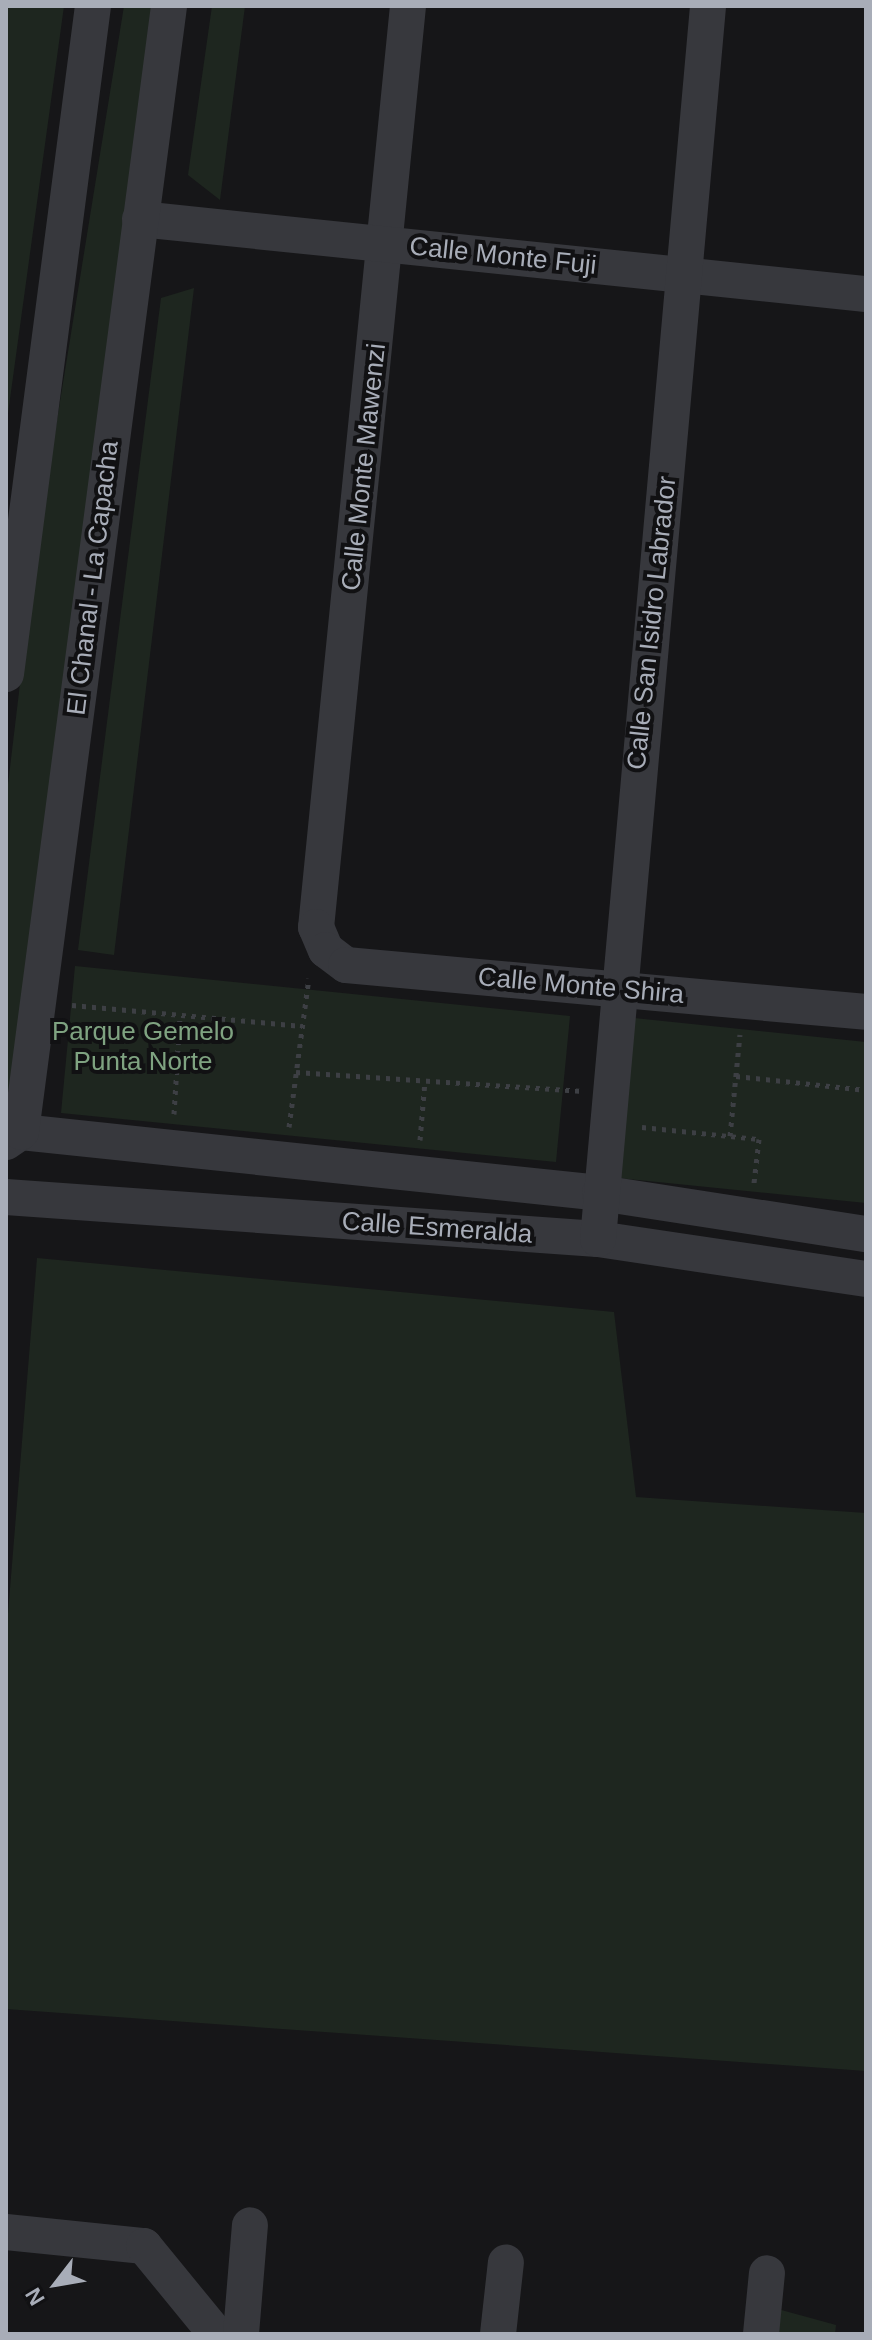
<!DOCTYPE html>
<html>
<head>
<meta charset="utf-8">
<style>
	body { margin:0 }
	#map { position:relative; width:872px; height:2340px; overflow:hidden; background:#161618; font-family:Arial,sans-serif }
	div>[style] { position:absolute }
	[style*='--x'] { left:calc(var(--x)*1px); top:calc(var(--y)*1px); width:calc(var(--w)*1px); rotate:calc(var(--a)*1deg) }
	.green>* { inset:0; background:#1e261f }
	.path>* { height:5px; margin-top:-2.5px; transform-origin:0; background:repeating-linear-gradient(90deg,#3d3f44 0 4px,transparent 0 10px) }
	.street>* { height:36px; margin:-18px; padding:0 18px; transform-origin:18px; border-radius:18px; background:#37383d }
	span { translate:-50% -50%; white-space:nowrap; text-align:center; line-height:1.15; -webkit-text-stroke:8px #111113; paint-order:stroke }
	.street-label { font-size:26px; color:#a8adb8 }
	.park-label { font-size:26px; color:#7fa381 }
	.frame { position:absolute; inset:0; border:8px solid #a8adb8; pointer-events:none }
	.north { position:absolute; left:16px; top:2244px; width:80px; height:80px; -webkit-text-stroke:6px #111113; paint-order:stroke; rotate:239deg; font-size:22px; font-weight:700; line-height:32px; text-align:center; color:#a8adb8 }
	.north::after { content:''; display:block; margin:auto; width:28px; height:36px; background:#a8adb8; clip-path:polygon(50% 0,100% 100%,50% 72%,0 100%) }
</style>
</head>
<body>
<div id="map">
	<div class="green">
		<div style="clip-path:polygon(6px 6px,64px 6px,6px 428px)"></div>
		<div style="clip-path:polygon(124px 6px,158px 6px,6px 1116px,6px 801px,36px 550px)"></div>
		<div style="clip-path:polygon(212px 6px,245px 6px,220px 200px,188px 175px)"></div>
		<div style="clip-path:polygon(194px 288px,114px 955px,78px 950px,161px 298px)"></div>
		<div style="clip-path:polygon(75px 966px,570px 1016px,556px 1162px,61px 1113px)"></div>
		<div style="clip-path:polygon(634px 1018px,866px 1042px,866px 1203px,618px 1178px)"></div>
		<div style="clip-path:polygon(37px 1258px,614px 1312px,636px 1497px,866px 1513px,866px 2071px,6px 2009px,6px 1638px)"></div>
		<div style="clip-path:polygon(774px 2308px,836px 2325px,835px 2334px,772px 2334px)"></div>
	</div>
	<div class="path">
		<div style="--x:72;--y:1005;--w:231;--a:5.2"></div>
		<div style="--x:296;--y:1072;--w:284;--a:3.8"></div>
		<div style="--x:736;--y:1076;--w:131;--a:6.1"></div>
		<div style="--x:174;--y:1114;--w:99;--a:-86.5"></div>
		<div style="--x:289;--y:1127;--w:150;--a:-82.4"></div>
		<div style="--x:642;--y:1127;--w:118;--a:5.9"></div>
		<div style="--x:759;--y:1139;--w:44;--a:96.5"></div>
		<div style="--x:730;--y:1136;--w:102;--a:-84.4"></div>
		<div style="--x:420;--y:1140;--w:59;--a:-85.2"></div>
	</div>
	<div class="street">
		<div style="--x:408;--y:6;--w:926;--a:95.7"></div>
		<div style="--x:316;--y:927;--w:25;--a:67"></div>
		<div style="--x:326;--y:950;--w:25;--a:37"></div>
		<div style="--x:346;--y:965;--w:522;--a:5.16"></div>
		<div style="--x:140;--y:219;--w:730;--a:5.9"></div>
		<div style="--x:6;--y:674;--w:674;--a:-82.58"></div>
		<div style="--x:21;--y:1132;--w:582;--a:6.01"></div>
		<div style="--x:600;--y:1193;--w:269;--a:8.8"></div>
		<div style="--x:6;--y:1142;--w:18;--a:-34"></div>
		<div style="--x:21;--y:1132;--w:1136;--a:-82.51"></div>
		<div style="--x:6;--y:1197;--w:593;--a:4.06"></div>
		<div style="--x:598;--y:1239;--w:271;--a:8.5"></div>
		<div style="--x:598;--y:1239;--w:1238;--a:-84.9"></div>
		<div style="--x:6;--y:2232;--w:139;--a:5.8"></div>
		<div style="--x:144;--y:2246;--w:114;--a:50.7"></div>
		<div style="--x:241;--y:2334;--w:109;--a:-85.3"></div>
		<div style="--x:498;--y:2334;--w:72;--a:-83.7"></div>
		<div style="--x:761;--y:2334;--w:61;--a:-84.4"></div>
	</div>
	<div class="street-label">
		<span style="left:503px;top:256px;rotate:6deg">Calle Monte Fuji</span>
		<span style="left:364px;top:467px;rotate:-84deg">Calle Monte Mawenzi</span>
		<span style="left:93px;top:578px;rotate:-83deg">El Chanal - La Capacha</span>
		<span style="left:652px;top:623px;rotate:-84deg">Calle San Isidro Labrador</span>
		<span style="left:581px;top:986px;rotate:5deg">Calle Monte Shira</span>
		<span style="left:437px;top:1228px;rotate:4deg">Calle Esmeralda</span>
	</div>
	<div class="park-label">
		<span style="left:143px;top:1047px">Parque Gemelo<br>Punta Norte</span>
	</div>
	<div class="frame"></div>
	<div class="north">N</div>
</div>
</body>
</html>
